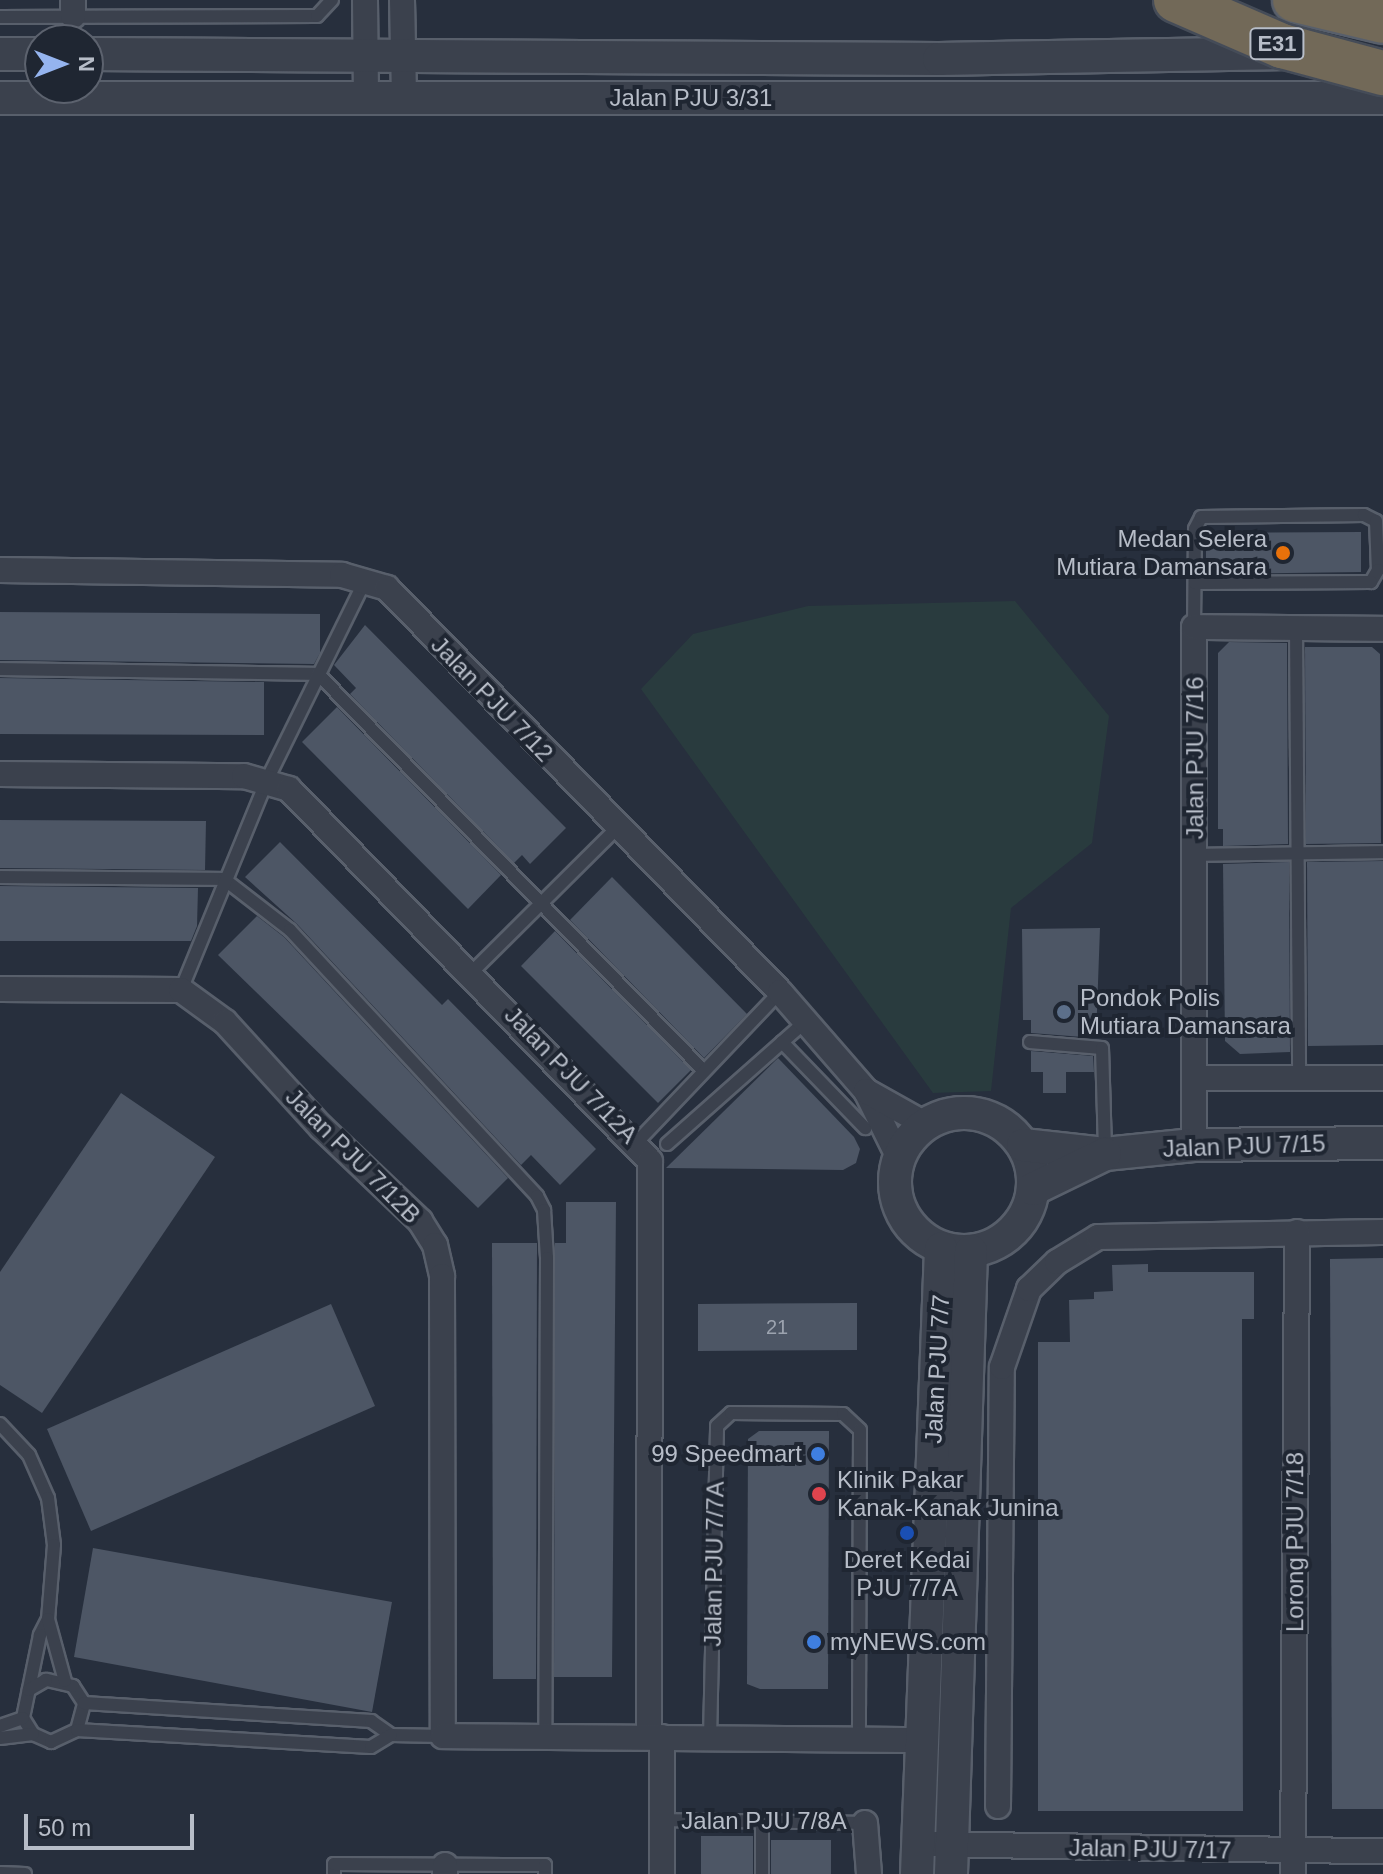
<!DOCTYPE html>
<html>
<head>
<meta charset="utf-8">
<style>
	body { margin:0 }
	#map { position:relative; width:1383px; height:1874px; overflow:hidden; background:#272f3d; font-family:Arial,sans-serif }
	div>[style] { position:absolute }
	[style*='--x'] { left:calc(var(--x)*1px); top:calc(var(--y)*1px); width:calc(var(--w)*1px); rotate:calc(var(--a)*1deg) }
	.green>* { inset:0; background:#293b3e }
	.building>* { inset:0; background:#4d5665 }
	.roads { filter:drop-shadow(2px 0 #585f6b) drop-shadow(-2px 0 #585f6b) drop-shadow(0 2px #585f6b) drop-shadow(0 -2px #585f6b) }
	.service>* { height:12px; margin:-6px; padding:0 6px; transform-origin:6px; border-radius:6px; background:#3b414d }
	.minor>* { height:24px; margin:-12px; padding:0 12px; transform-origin:12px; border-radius:12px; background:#3b414d }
	.tertiary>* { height:32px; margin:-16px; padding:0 16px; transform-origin:16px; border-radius:16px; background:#3b414d }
	.tertiary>.ring { margin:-16px; padding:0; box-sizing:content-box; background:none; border:32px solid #3b414d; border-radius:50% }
	.motorway>* { height:44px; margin:-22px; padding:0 22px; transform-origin:22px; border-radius:22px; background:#726958 }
	.bridges { filter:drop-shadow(2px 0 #454c58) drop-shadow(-2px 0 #454c58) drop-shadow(0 2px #454c58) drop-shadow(0 -2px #454c58) }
	.motorway-bridge>* { height:44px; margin:-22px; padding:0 22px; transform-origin:22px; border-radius:22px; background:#726958 }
	.dots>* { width:22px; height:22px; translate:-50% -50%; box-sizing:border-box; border:4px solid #1f2632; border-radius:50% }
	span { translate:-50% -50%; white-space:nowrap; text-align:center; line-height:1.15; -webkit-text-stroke:8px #1f2632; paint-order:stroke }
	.number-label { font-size:20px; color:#9ca3af }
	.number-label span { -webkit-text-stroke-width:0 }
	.shield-label span { padding:2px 6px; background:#1f2632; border:2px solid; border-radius:6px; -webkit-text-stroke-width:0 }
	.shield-label { font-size:22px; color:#b7bdc8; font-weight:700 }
	.street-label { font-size:24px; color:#b7bdc8 }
	.poi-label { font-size:24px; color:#b7bdc8 }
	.right { translate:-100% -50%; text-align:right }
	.left { translate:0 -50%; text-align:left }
	.north { position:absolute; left:24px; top:24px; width:80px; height:80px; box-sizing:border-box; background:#1f2632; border:2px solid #5c626e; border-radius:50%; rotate:90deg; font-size:22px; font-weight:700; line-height:32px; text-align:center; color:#b7bdc8 }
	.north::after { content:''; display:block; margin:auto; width:28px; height:36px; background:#95b4ef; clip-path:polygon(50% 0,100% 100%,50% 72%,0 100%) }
	.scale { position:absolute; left:24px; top:1814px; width:170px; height:36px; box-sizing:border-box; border:4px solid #b7bdc8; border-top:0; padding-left:10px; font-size:24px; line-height:28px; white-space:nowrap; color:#b7bdc8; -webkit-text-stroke:6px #1f2632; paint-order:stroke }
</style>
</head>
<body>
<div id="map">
	<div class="green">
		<div style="clip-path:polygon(1015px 601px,1109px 716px,1092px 843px,1011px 908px,991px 1091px,933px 1093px,641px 689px,693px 634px,808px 606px)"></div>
	</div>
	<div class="building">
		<div style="clip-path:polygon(1361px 532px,1361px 572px,1206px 574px,1206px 533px)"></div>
		<div style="clip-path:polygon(0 612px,320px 614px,320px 653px,314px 664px,0 660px)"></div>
		<div style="clip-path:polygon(365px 625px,566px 828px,530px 864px,522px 855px,514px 863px,350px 694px,356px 688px,334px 665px)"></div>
		<div style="clip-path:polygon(1229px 642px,1287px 643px,1288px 844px,1223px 846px,1223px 829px,1218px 829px,1218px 653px)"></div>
		<div style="clip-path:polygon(1305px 647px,1372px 647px,1380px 654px,1381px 843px,1306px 844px)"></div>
		<div style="clip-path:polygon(0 678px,264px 682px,264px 735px,0 734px)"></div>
		<div style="clip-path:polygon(337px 707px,501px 875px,468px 909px,302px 742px)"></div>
		<div style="clip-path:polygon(0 820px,206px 821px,205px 870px,0 868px)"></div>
		<div style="clip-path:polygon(280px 842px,442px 1005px,448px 999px,596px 1149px,560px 1185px,531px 1155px,521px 1165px,297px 924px,245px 877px)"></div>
		<div style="clip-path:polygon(1383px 861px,1383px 1045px,1308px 1046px,1307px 862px)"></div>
		<div style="clip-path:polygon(1289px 862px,1290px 1052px,1240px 1054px,1225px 1041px,1223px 864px)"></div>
		<div style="clip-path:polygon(612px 877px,747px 1014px,704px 1058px,570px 920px)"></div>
		<div style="clip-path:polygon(0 886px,198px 888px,197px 926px,191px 941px,0 941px)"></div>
		<div style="clip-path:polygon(257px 916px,284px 937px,508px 1178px,478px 1208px,218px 955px)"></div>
		<div style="clip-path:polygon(1100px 928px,1096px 1038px,1031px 1033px,1031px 1020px,1023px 1020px,1022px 929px)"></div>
		<div style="clip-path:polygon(555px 931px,691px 1070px,658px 1103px,521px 966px)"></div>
		<div style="clip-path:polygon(1031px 1051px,1093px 1056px,1094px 1072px,1066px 1072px,1066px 1093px,1043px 1093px,1043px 1072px,1031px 1072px)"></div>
		<div style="clip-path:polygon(778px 1058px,854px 1137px,860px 1149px,856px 1163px,843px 1170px,666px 1168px)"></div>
		<div style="clip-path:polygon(121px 1093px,215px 1157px,42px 1413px,0 1385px,0 1272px)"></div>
		<div style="clip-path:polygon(566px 1202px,616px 1202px,612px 1677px,554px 1677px,555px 1243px,566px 1243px)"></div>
		<div style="clip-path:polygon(492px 1243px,537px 1243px,536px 1679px,493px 1679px)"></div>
		<div style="clip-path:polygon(1383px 1258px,1383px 1809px,1332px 1809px,1330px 1259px)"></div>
		<div style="clip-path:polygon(1148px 1264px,1148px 1272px,1254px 1272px,1254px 1319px,1242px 1319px,1243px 1811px,1038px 1811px,1038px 1342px,1070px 1342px,1069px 1300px,1094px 1299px,1094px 1292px,1113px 1291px,1112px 1265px)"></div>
		<div style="clip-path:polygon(857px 1303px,857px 1350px,698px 1351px,698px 1304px)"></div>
		<div style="clip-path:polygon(331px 1304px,375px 1406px,91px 1531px,47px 1429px)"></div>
		<div style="clip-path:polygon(759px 1431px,829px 1431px,828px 1689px,760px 1689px,747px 1684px,748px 1439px)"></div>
		<div style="clip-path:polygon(93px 1548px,392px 1602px,372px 1712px,74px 1657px)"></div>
		<div style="clip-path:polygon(701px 1836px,753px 1836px,753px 1874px,701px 1874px)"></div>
		<div style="clip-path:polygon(771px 1840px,831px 1840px,831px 1874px,771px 1874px)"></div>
	</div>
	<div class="roads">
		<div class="service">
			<div style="--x:0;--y:17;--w:317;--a:-0.2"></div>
			<div style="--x:317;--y:16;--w:22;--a:-47"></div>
			<div style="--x:1194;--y:627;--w:98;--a:-89.4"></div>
			<div style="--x:1195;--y:529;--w:13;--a:-63"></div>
			<div style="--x:1201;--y:517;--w:163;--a:-0.7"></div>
			<div style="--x:1364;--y:515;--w:13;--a:27"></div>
			<div style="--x:1376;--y:521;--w:49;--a:87.7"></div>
			<div style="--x:1378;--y:570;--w:14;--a:120"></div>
			<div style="--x:1371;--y:582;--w:176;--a:179.7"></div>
			<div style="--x:1296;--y:627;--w:451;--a:89.6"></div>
			<div style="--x:0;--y:669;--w:318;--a:0.9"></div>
			<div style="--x:318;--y:674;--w:554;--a:45.8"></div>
			<div style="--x:1195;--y:855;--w:188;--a:-0.9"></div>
			<div style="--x:0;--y:877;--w:224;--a:0.5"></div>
			<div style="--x:224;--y:879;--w:83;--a:37.7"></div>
			<div style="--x:290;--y:930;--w:363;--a:47.1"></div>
			<div style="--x:537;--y:1196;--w:16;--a:63"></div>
			<div style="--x:544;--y:1210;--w:48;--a:86.4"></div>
			<div style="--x:547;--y:1258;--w:480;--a:90.2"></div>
			<div style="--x:472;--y:972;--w:203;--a:-44.8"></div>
			<div style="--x:181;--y:990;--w:227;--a:-67.7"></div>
			<div style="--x:267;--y:780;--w:224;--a:-63.8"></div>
			<div style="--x:782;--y:1042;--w:120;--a:46"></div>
			<div style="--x:1030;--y:1042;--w:72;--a:4.8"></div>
			<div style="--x:1102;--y:1048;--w:103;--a:88.3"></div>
			<div style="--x:637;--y:1142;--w:207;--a:-46.4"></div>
			<div style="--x:667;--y:1144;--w:186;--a:-41.5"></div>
			<div style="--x:0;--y:1424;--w:42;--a:46.9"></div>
			<div style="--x:29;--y:1455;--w:47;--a:66.2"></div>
			<div style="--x:48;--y:1498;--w:47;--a:82.7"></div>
			<div style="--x:54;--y:1545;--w:74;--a:94.6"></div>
			<div style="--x:48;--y:1619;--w:18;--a:117"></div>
			<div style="--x:40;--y:1635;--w:85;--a:101.6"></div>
			<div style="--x:23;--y:1718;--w:19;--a:58"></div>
			<div style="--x:33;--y:1734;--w:20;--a:24"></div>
			<div style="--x:51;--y:1742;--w:29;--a:-25"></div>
			<div style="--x:77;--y:1730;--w:28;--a:-75"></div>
			<div style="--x:84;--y:1703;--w:20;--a:-123"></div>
			<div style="--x:73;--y:1686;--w:28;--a:-167"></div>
			<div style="--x:46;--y:1680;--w:20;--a:150"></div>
			<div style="--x:48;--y:1619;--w:64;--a:74.7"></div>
			<div style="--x:84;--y:1703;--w:288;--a:3.6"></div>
			<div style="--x:371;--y:1721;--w:24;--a:35"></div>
			<div style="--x:391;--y:1735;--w:52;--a:1.1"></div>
			<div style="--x:0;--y:1726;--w:24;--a:-19"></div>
			<div style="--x:77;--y:1730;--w:294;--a:3.3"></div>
			<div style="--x:371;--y:1747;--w:23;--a:-31"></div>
			<div style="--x:0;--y:1738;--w:33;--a:-7"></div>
			<div style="--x:710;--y:1738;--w:312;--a:-88.7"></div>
			<div style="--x:717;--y:1426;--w:19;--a:-43"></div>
			<div style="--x:731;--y:1413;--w:112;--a:0.5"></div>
			<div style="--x:843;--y:1414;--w:23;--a:43"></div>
			<div style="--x:860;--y:1430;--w:309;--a:90.2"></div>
			<div style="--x:662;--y:1820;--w:203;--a:0.8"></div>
			<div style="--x:762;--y:1821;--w:53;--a:90"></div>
			<div style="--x:0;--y:1873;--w:25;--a:2"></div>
			<div style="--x:334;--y:1874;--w:10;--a:-90"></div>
			<div style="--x:334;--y:1864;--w:211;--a:0.3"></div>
			<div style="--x:545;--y:1865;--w:9;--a:90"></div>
		</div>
		<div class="minor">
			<div style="--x:73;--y:0;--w:16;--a:90"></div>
			<div style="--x:365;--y:0;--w:99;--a:89.4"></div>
			<div style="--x:402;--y:0;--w:99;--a:88.8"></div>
			<div style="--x:0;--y:570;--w:342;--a:0.8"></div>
			<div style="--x:342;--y:575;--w:47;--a:16.1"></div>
			<div style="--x:387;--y:588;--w:564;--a:45.79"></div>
			<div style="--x:780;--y:992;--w:131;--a:49"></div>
			<div style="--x:866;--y:1091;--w:75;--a:63.8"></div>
			<div style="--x:0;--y:774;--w:244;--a:0.5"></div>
			<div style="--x:244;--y:776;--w:47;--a:16.1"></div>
			<div style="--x:289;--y:789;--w:518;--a:45.86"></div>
			<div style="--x:650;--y:1161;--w:576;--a:90.1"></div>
			<div style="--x:0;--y:989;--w:181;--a:0.3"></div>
			<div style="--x:181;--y:990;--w:54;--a:36"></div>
			<div style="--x:225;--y:1022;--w:142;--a:47.6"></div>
			<div style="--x:321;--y:1127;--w:137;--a:43.5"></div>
			<div style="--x:420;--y:1221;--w:28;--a:58"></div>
			<div style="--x:435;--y:1245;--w:32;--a:77"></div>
			<div style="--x:442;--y:1276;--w:460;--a:89.9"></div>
			<div style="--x:443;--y:1736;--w:478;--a:0.5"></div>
			<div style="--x:1194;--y:1078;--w:189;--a:0"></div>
			<div style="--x:866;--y:1091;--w:68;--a:29.2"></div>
			<div style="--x:1194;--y:1145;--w:518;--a:-90"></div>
			<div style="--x:1194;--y:627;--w:189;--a:0.6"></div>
			<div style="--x:998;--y:1806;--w:439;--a:-89.5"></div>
			<div style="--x:1002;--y:1367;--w:83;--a:-70.9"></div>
			<div style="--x:1029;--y:1289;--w:39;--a:-44"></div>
			<div style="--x:1057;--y:1262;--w:48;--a:-31.4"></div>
			<div style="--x:1098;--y:1237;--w:285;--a:-1"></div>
			<div style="--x:865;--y:1823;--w:51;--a:85.5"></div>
			<div style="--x:917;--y:1844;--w:466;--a:0.9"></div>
			<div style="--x:445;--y:1874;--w:9;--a:-90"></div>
			<div style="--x:662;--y:1874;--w:137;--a:-90"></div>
			<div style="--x:1293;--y:1874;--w:642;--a:-89.64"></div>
		</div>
		<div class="tertiary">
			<div style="--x:0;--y:54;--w:40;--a:0"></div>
			<div style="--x:88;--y:54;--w:851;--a:0.34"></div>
			<div style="--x:939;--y:59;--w:349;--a:-1"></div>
			<div style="--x:0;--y:98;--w:1383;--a:0"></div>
			<div class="ring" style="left:895px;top:1113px;width:106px;height:106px"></div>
			<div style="--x:1023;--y:1145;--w:82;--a:6.3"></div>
			<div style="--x:1105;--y:1154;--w:89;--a:-5.8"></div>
			<div style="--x:1194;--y:1145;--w:189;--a:-0.6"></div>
			<div style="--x:1033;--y:1189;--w:80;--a:-25.9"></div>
			<div style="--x:917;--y:1874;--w:626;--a:-87.8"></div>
			<div style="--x:951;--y:1874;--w:623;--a:-88.16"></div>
		</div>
		<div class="motorway">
			<div style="--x:1295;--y:0;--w:90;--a:13.4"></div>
		</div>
	</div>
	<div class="bridges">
		<div class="motorway-bridge">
			<div style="--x:1176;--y:0;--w:116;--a:23.5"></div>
			<div style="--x:1282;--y:46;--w:105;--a:15"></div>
		</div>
	</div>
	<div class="dots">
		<div style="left:1283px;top:553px;background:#e8710a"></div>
		<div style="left:1064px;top:1012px;background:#5c6f8a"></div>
		<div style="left:818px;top:1454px;background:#3f7fe0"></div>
		<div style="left:819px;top:1494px;background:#e0444e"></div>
		<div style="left:907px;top:1533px;background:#1a4fb4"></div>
		<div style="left:814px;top:1642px;background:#3f7fe0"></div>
	</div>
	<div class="number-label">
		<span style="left:777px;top:1327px">21</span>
	</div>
	<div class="shield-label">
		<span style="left:1277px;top:44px">E31</span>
	</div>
	<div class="street-label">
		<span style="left:691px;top:98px">Jalan PJU 3/31</span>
		<span style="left:492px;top:699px;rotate:46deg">Jalan PJU 7/12</span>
		<span style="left:1195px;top:758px;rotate:-90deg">Jalan PJU 7/16</span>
		<span style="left:571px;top:1075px;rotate:46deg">Jalan PJU 7/12A</span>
		<span style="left:1244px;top:1146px;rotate:-2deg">Jalan PJU 7/15</span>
		<span style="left:353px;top:1156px;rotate:45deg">Jalan PJU 7/12B</span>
		<span style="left:937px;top:1369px;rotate:-87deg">Jalan PJU 7/7</span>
		<span style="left:1295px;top:1542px;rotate:-90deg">Lorong PJU 7/18</span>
		<span style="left:714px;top:1564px;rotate:-89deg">Jalan PJU 7/7A</span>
		<span style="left:764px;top:1821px">Jalan PJU 7/8A</span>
		<span style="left:1150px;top:1849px;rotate:1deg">Jalan PJU 7/17</span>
	</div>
	<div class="poi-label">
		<span class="right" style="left:1267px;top:553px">Medan Selera<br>Mutiara Damansara</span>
		<span class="left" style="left:1080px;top:1012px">Pondok Polis<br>Mutiara Damansara</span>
		<span class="right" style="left:802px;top:1454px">99 Speedmart</span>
		<span class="left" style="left:837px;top:1494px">Klinik Pakar<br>Kanak-Kanak Junina</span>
		<span style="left:907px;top:1574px">Deret Kedai<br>PJU 7/7A</span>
		<span class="left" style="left:830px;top:1642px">myNEWS.com</span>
	</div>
	<div class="north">N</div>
	<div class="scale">50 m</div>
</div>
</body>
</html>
